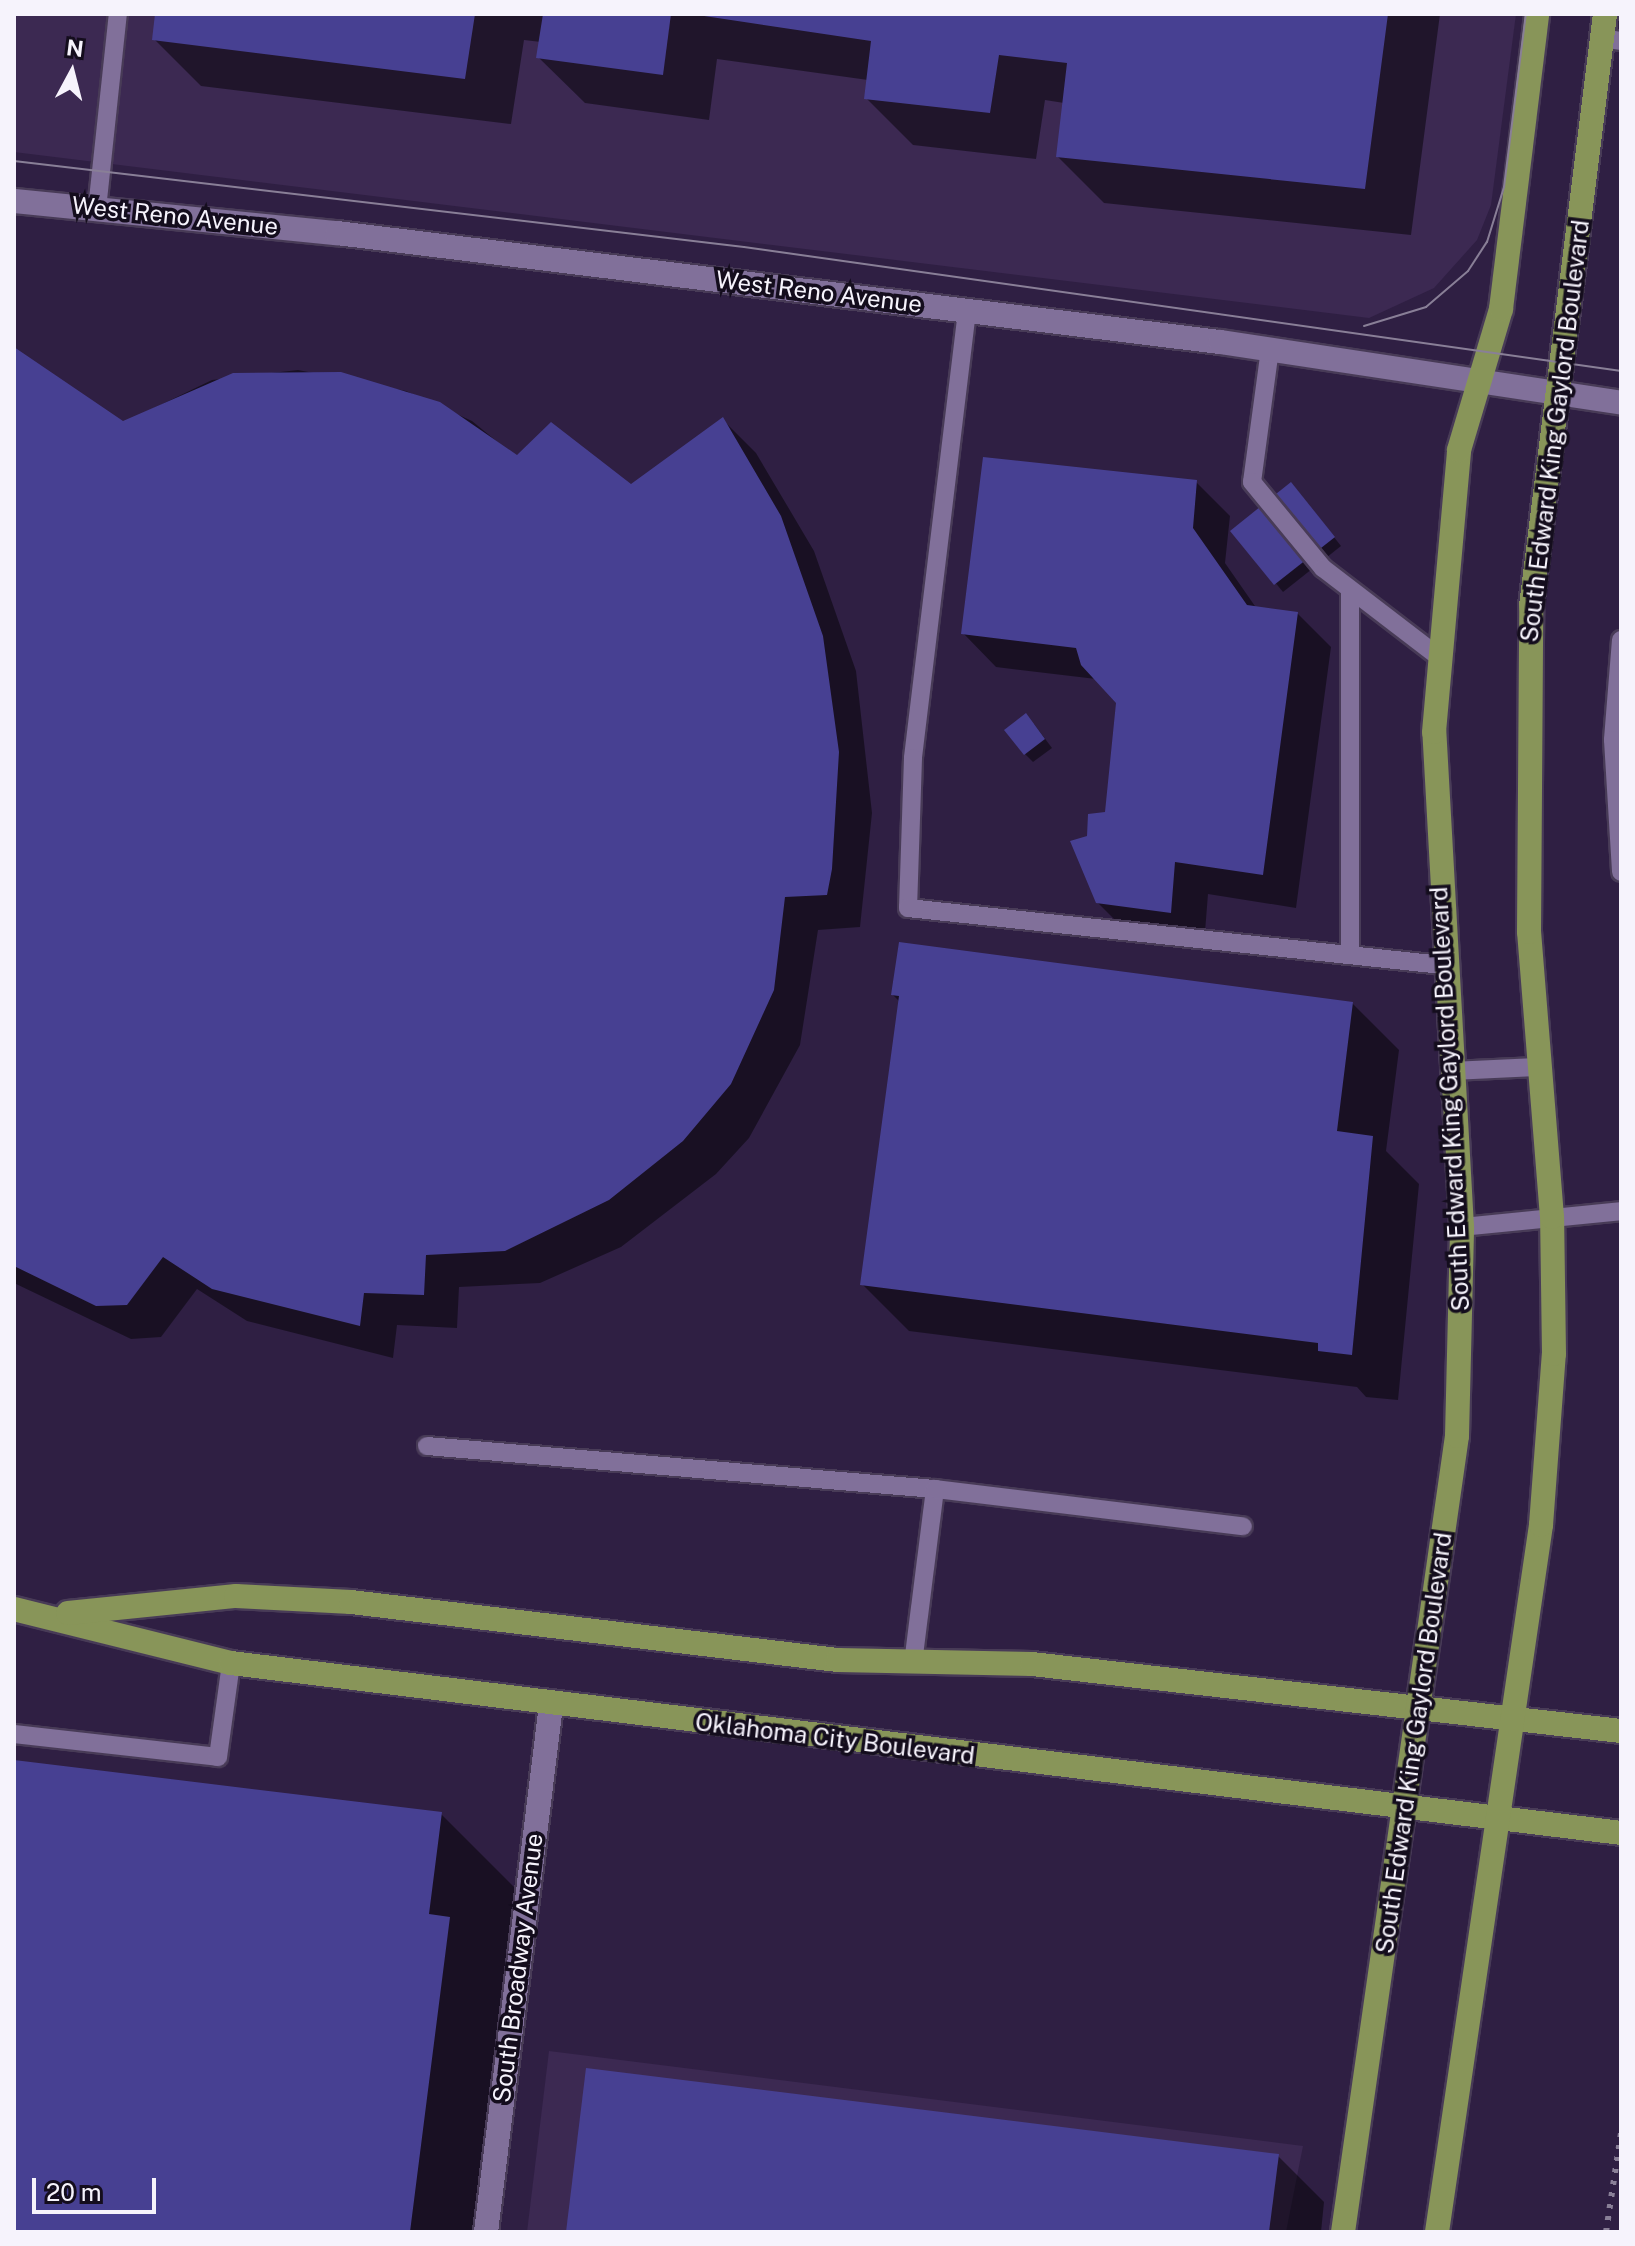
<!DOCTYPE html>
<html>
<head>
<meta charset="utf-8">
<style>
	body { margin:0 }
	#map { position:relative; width:1635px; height:2246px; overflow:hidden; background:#2f1f43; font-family:"Public Sans",sans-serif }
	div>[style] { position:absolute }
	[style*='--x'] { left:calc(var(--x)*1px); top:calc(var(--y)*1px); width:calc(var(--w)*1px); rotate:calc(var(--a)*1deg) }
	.built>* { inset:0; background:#3c2952 }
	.shadow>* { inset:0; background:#0007 }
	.building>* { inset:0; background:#474092 }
	.roads { filter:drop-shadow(2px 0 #483b57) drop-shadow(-2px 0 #483b57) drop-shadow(0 2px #483b57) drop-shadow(0 -2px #483b57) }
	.service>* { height:18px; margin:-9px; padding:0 9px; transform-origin:9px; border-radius:9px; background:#81709a }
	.minor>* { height:24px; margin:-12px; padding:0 12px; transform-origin:12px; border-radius:12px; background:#81709a }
	.secondary>* { height:24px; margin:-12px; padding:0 12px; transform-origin:12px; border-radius:12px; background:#81709a }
	.primary>* { height:24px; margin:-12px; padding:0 12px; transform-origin:12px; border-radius:12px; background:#889559 }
	.tram>* { height:2px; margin:-1px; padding:0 1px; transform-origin:1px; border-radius:1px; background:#897f97 }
	.rail>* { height:6px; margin-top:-3px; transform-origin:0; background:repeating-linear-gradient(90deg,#897f97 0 4px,transparent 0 12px) }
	span { translate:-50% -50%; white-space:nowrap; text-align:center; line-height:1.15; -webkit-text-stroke:7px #140d1d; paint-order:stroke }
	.street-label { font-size:24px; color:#f6f3fc }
	.frame { position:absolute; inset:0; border:16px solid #f6f3fc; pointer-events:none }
	.north { position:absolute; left:32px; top:32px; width:80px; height:80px; -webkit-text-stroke:6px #140d1d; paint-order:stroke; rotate:7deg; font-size:22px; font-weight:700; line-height:32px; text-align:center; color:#f6f3fc }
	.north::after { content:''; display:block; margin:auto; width:28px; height:36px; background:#f6f3fc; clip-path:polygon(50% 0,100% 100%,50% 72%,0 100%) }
	.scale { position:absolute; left:32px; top:2178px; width:124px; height:36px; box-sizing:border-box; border:4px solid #f6f3fc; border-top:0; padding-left:10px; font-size:24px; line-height:28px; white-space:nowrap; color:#f6f3fc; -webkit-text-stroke:6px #140d1d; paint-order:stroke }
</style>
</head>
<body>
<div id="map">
	<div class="built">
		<div style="clip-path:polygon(14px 14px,1516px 14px,1491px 205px,1477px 240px,1434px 288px,1369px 318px,14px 152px)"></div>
		<div style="clip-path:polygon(549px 2051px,1303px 2146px,1286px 2232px,527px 2232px)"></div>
	</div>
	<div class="shadow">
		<div style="clip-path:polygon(157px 14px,1440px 14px,1411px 235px,1104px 203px,1058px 157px,1064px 103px,1045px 100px,1036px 159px,913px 145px,866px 98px,868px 80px,717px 59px,709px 120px,585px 103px,538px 57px,541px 42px,524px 40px,511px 124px,201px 86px,154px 39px)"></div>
		<div style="clip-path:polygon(14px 350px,123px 423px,212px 380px,298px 370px,406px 391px,472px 421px,517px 458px,631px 487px,723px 420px,756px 453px,814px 551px,856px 671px,872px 813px,860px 927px,818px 930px,800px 1045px,749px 1138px,716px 1174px,621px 1247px,540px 1283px,459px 1287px,457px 1328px,397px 1325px,393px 1358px,247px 1321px,197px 1289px,161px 1337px,131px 1339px,14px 1283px)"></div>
		<div style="clip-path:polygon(1196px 482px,1230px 516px,1225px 563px,1257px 609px,1298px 614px,1331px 647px,1296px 908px,1208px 894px,1204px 945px,1131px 936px,1097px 902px,1089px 837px,1107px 814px,1118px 702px,1096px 679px,996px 667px,963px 633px)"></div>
		<div style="clip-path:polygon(1299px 493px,1341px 546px,1283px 592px,1233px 531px)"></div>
		<div style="clip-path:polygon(1034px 724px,1052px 748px,1033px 762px,1025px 754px)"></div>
		<div style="clip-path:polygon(893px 995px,1352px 1003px,1399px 1050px,1386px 1151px,1419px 1184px,1398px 1400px,1366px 1397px,1357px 1387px,909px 1331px,862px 1284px,900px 1002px)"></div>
		<div style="clip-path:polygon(14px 1762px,441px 1814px,516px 1889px,505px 1975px,523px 1993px,493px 2232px,14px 2232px)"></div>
		<div style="clip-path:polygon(1278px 2156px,1324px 2202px,1321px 2232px,568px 2232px)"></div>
	</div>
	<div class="building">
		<div style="clip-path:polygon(155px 14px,475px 14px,465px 79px,152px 40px)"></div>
		<div style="clip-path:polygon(543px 14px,671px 14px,663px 75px,536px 58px)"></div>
		<div style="clip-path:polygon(691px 14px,1388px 14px,1365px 189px,1056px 157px,1067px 63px,999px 55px,990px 113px,864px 99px,871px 41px)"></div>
		<div style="clip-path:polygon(14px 347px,123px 421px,233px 373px,341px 372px,440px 402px,517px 455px,551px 422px,631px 484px,723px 417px,781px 516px,823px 636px,839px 752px,832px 869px,827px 895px,785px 897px,774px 990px,731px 1084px,683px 1141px,609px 1200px,505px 1251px,426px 1255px,424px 1295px,364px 1293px,360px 1326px,212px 1289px,163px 1257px,127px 1305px,96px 1306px,14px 1266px)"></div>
		<div style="clip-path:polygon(983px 457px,1197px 480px,1193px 528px,1247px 605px,1298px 612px,1263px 875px,1175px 862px,1171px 913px,1096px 903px,1070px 841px,1087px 836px,1088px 814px,1105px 812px,1116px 703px,1081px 665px,1076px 648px,961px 634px)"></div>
		<div style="clip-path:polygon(1291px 482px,1335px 537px,1274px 585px,1230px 531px)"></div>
		<div style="clip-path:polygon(1026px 713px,1045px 739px,1024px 755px,1004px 730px)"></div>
		<div style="clip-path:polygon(899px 942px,1353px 1002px,1337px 1131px,1373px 1136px,1352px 1355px,1318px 1351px,1318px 1343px,860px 1285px,899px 996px,891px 995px)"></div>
		<div style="clip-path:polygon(14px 1760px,442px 1812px,429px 1914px,450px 1917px,410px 2232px,14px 2232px)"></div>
		<div style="clip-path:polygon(586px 2068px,1279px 2154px,1269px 2232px,566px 2232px)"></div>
	</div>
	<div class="roads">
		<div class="service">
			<div style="--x:1602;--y:38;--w:19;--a:9"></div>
			<div style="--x:97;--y:209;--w:196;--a:-83.9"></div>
			<div style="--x:967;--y:311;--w:450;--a:96.9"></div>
			<div style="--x:913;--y:758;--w:150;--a:91.9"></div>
			<div style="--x:908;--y:908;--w:537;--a:6.09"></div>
			<div style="--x:1270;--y:349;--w:134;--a:97.7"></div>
			<div style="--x:1252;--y:482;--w:112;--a:50.5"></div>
			<div style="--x:1323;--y:568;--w:146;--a:37.5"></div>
			<div style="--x:1350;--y:593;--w:358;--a:90"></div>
			<div style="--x:1621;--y:640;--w:100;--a:94.6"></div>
			<div style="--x:1613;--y:740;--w:132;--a:86.5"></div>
			<div style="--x:1450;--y:1071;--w:88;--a:-2.6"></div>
			<div style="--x:1462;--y:1227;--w:160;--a:-5.7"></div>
			<div style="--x:427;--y:1446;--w:510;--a:4.84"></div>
			<div style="--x:935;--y:1489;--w:174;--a:97.2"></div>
			<div style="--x:935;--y:1489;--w:310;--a:6.9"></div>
			<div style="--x:14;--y:1734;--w:205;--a:6.4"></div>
			<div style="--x:218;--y:1757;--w:95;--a:-82.1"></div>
		</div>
		<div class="minor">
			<div style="--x:486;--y:2232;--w:531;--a:-82.97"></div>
		</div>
		<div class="secondary">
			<div style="--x:14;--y:201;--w:325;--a:5.7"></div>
			<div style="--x:337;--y:233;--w:890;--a:7.04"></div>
			<div style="--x:1220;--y:342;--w:406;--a:8.6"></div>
		</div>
		<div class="primary">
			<div style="--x:14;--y:1609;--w:224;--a:14"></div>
			<div style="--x:231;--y:1663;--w:1400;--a:6.97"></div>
			<div style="--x:68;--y:1613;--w:169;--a:-5.8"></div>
			<div style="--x:236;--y:1596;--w:115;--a:3"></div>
			<div style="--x:351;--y:1602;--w:490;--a:6.8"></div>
			<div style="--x:838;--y:1660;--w:194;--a:1.2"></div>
			<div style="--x:1032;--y:1664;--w:593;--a:6.49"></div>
			<div style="--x:1343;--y:2232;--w:804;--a:-81.85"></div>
			<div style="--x:1457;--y:1436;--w:209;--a:-88.6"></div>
			<div style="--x:1462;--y:1227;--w:496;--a:-93.2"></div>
			<div style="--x:1434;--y:732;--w:283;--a:-84.9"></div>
			<div style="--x:1459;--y:450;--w:147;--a:-73.4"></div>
			<div style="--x:1501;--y:309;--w:297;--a:-83"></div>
			<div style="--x:1437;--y:2232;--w:715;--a:-81.63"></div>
			<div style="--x:1541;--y:1525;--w:171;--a:-85.7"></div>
			<div style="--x:1554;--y:1354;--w:137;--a:-90.8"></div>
			<div style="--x:1552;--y:1217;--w:286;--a:-94.6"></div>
			<div style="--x:1529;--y:932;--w:326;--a:-89.6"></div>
			<div style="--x:1531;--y:606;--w:597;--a:-82.87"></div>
		</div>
	</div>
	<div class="tram">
		<div style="--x:14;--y:161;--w:735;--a:6.72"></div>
		<div style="--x:744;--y:247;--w:886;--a:8.05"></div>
		<div style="--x:1364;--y:326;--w:65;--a:-17"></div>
		<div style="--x:1426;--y:307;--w:55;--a:-40.6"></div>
		<div style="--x:1468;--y:271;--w:35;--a:-57"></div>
		<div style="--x:1487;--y:242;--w:58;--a:-72.8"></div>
		<div style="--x:1504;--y:187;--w:174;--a:-82.8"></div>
	</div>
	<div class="rail">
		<div style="--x:1606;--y:2232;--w:100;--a:-81.4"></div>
	</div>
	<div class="street-label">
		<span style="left:175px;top:216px;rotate:6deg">West Reno Avenue</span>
		<span style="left:819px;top:292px;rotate:7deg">West Reno Avenue</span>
		<span style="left:1555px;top:431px;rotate:-83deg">South Edward King Gaylord Boulevard</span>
		<span style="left:1450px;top:1099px;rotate:-93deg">South Edward King Gaylord Boulevard</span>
		<span style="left:835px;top:1739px;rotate:7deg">Oklahoma City Boulevard</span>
		<span style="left:1414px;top:1743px;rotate:-82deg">South Edward King Gaylord Boulevard</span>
		<span style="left:518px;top:1968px;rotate:-83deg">South Broadway Avenue</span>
	</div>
	<div class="frame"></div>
	<div class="north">N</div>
	<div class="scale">20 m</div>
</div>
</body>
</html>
